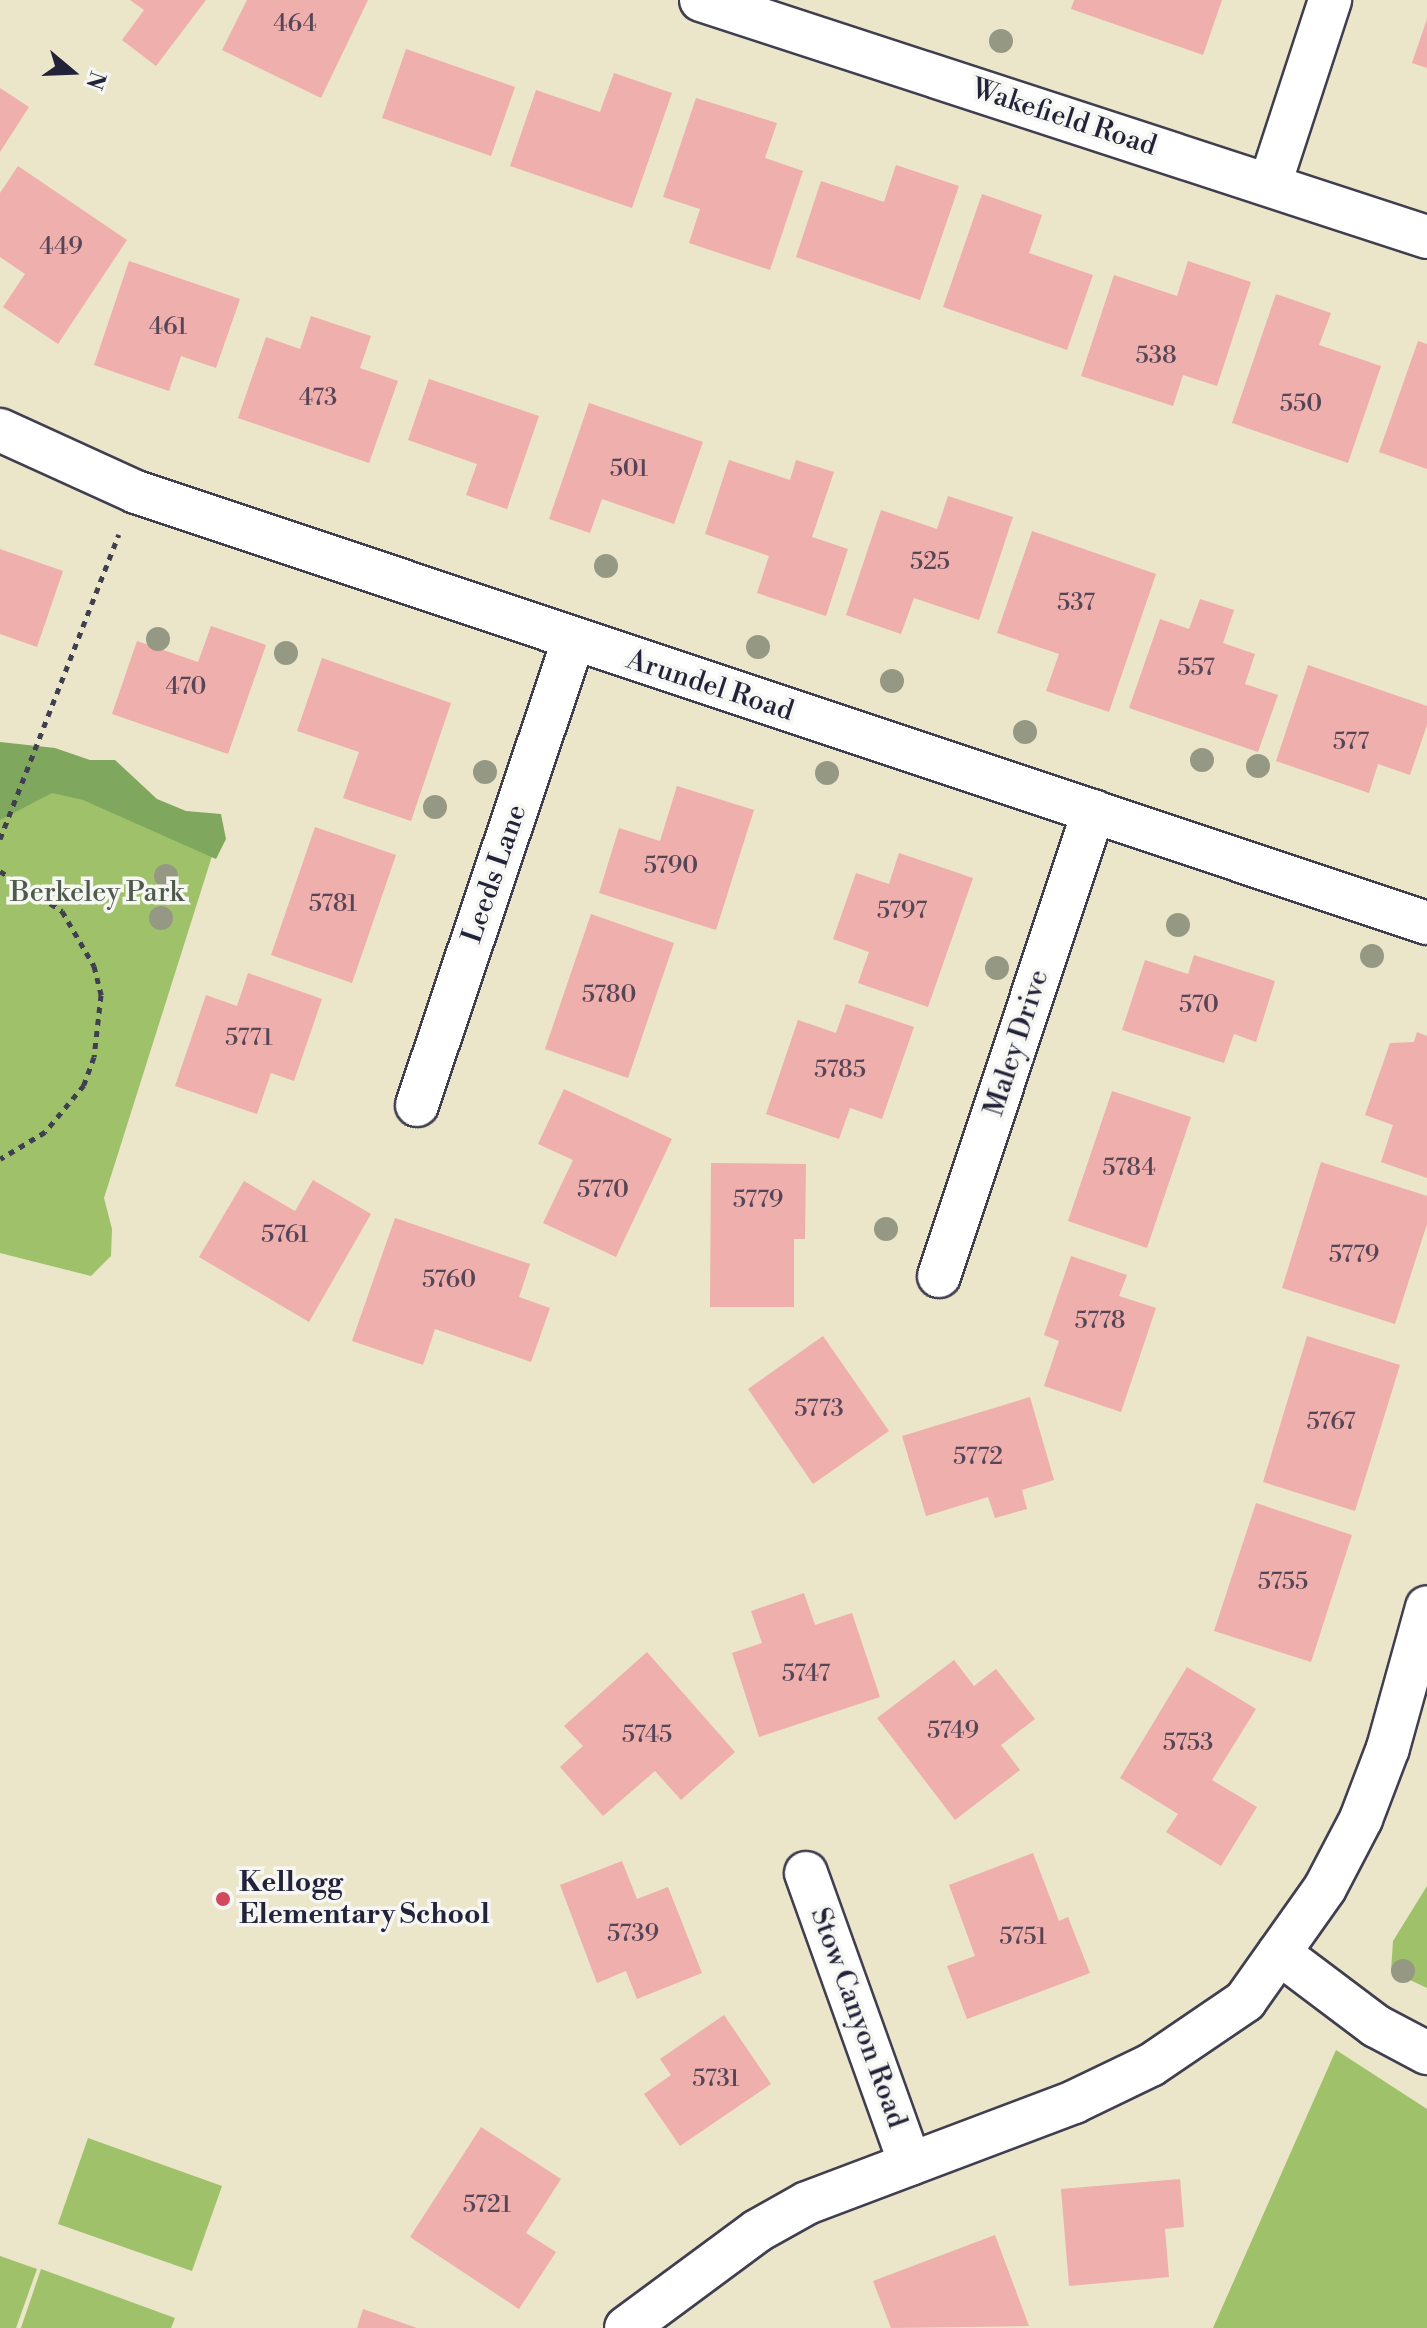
<!DOCTYPE html>
<html>
<head>
<meta charset="utf-8">
<style>
	body { margin:0 }
	#map { position:relative; width:1427px; height:2328px; overflow:hidden; background:#ebe5c9; font-family:"Libre Bodoni",serif }
	div>[style] { position:absolute }
	[style*='--x'] { left:calc(var(--x)*1px); top:calc(var(--y)*1px); width:calc(var(--w)*1px); rotate:calc(var(--a)*1deg) }
	.green>* { inset:0; background:#9fc16a }
	.forest>* { inset:0; background:#7fa75e }
	.building>* { inset:0; background:#efafac }
	.path>* { height:5px; margin-top:-2.5px; transform-origin:0; background:repeating-linear-gradient(90deg,#403f50 0 6px,transparent 0 12px) }
	.roads { filter:drop-shadow(2px 0 #403f50) drop-shadow(-2px 0 #403f50) drop-shadow(0 2px #403f50) drop-shadow(0 -2px #403f50) }
	.street>* { height:42px; margin:-21px; padding:0 21px; transform-origin:21px; border-radius:21px; background:#fff }
	.trees>* { width:24px; height:24px; margin:-12px; border-radius:50%; background:#959984 }
	.dots>* { width:22px; height:22px; translate:-50% -50%; box-sizing:border-box; border:4px solid #f6f6f2; border-radius:50% }
	span { translate:-50% -50%; white-space:nowrap; text-align:center; line-height:1.15; -webkit-text-stroke:7px #f6f6f2; paint-order:stroke }
	.number-label { font-size:24px; color:#554557 }
	.number-label span { -webkit-text-stroke-width:0 }
	.street-label { font-size:28px; color:#22223b }
	.park-label { font-size:28px; color:#4e5a4b }
	.poi-label { font-size:28px; color:#22223b; font-weight:700 }
	.left { translate:0 -50%; text-align:left }
	.north { position:absolute; left:32px; top:32px; width:80px; height:80px; -webkit-text-stroke:6px #f6f6f2; paint-order:stroke; rotate:109deg; font-size:22px; font-weight:700; line-height:32px; text-align:center; color:#22223b }
	.north::after { content:''; display:block; margin:auto; width:28px; height:36px; background:#22223b; clip-path:polygon(50% 0,100% 100%,50% 72%,0 100%) }
</style>
</head>
<body>
<div id="map">
	<div class="green">
		<div style="clip-path:polygon(0 750px,219px 834px,104px 1198px,112px 1229px,111px 1256px,91px 1276px,0 1253px)"></div>
		<div style="clip-path:polygon(1427px 1886px,1427px 1988px,1391px 1971px,1393px 1941px)"></div>
		<div style="clip-path:polygon(1336px 2050px,1427px 2109px,1427px 2328px,1213px 2328px)"></div>
		<div style="clip-path:polygon(88px 2138px,222px 2186px,192px 2271px,58px 2224px)"></div>
		<div style="clip-path:polygon(0 2256px,37px 2269px,16px 2328px,0 2328px)"></div>
		<div style="clip-path:polygon(41px 2269px,175px 2318px,171px 2328px,21px 2328px)"></div>
	</div>
	<div class="forest">
		<div style="clip-path:polygon(0 742px,55px 748px,90px 760px,115px 760px,157px 799px,186px 811px,221px 814px,226px 839px,216px 859px,83px 800px,52px 793px,0 820px)"></div>
	</div>
	<div class="building">
		<div style="clip-path:polygon(130px 0,206px 0,156px 66px,122px 40px,144px 10px)"></div>
		<div style="clip-path:polygon(247px 0,368px 0,321px 98px,222px 50px)"></div>
		<div style="clip-path:polygon(1074px 0,1222px 0,1203px 55px,1071px 9px)"></div>
		<div style="clip-path:polygon(1427px 19px,1427px 68px,1412px 63px)"></div>
		<div style="clip-path:polygon(406px 49px,515px 87px,491px 156px,382px 118px)"></div>
		<div style="clip-path:polygon(614px 73px,672px 93px,632px 208px,510px 166px,536px 90px,600px 112px)"></div>
		<div style="clip-path:polygon(0 88px,29px 107px,0 152px)"></div>
		<div style="clip-path:polygon(696px 98px,777px 123px,765px 158px,803px 171px,770px 270px,689px 243px,700px 209px,663px 197px)"></div>
		<div style="clip-path:polygon(896px 165px,959px 186px,920px 300px,796px 257px,821px 181px,884px 202px)"></div>
		<div style="clip-path:polygon(18px 166px,127px 240px,58px 344px,3px 307px,25px 274px,0 257px,0 193px)"></div>
		<div style="clip-path:polygon(982px 194px,1042px 215px,1029px 253px,1093px 275px,1067px 350px,943px 307px)"></div>
		<div style="clip-path:polygon(129px 261px,240px 299px,216px 368px,181px 356px,169px 391px,94px 365px)"></div>
		<div style="clip-path:polygon(1188px 261px,1251px 282px,1217px 386px,1183px 375px,1173px 406px,1081px 376px,1114px 275px,1177px 296px)"></div>
		<div style="clip-path:polygon(1276px 294px,1331px 313px,1319px 345px,1381px 366px,1348px 463px,1232px 423px)"></div>
		<div style="clip-path:polygon(311px 316px,371px 336px,360px 368px,398px 381px,369px 463px,238px 418px,266px 337px,300px 349px)"></div>
		<div style="clip-path:polygon(1418px 341px,1427px 344px,1427px 469px,1379px 452px)"></div>
		<div style="clip-path:polygon(429px 379px,539px 416px,507px 509px,466px 495px,477px 464px,408px 440px)"></div>
		<div style="clip-path:polygon(589px 403px,703px 442px,674px 524px,602px 499px,590px 533px,549px 519px)"></div>
		<div style="clip-path:polygon(729px 460px,790px 480px,796px 460px,834px 472px,812px 537px,848px 549px,826px 616px,757px 593px,769px 556px,705px 534px)"></div>
		<div style="clip-path:polygon(948px 496px,1013px 517px,979px 620px,914px 598px,901px 634px,846px 615px,881px 510px,937px 529px)"></div>
		<div style="clip-path:polygon(1032px 531px,1156px 574px,1109px 712px,1046px 691px,1059px 654px,997px 633px)"></div>
		<div style="clip-path:polygon(0 549px,63px 571px,37px 647px,0 634px)"></div>
		<div style="clip-path:polygon(1200px 599px,1234px 610px,1223px 643px,1255px 654px,1245px 684px,1278px 695px,1258px 752px,1129px 708px,1160px 619px,1189px 629px)"></div>
		<div style="clip-path:polygon(211px 626px,266px 645px,228px 754px,112px 714px,137px 641px,198px 662px)"></div>
		<div style="clip-path:polygon(322px 658px,451px 703px,411px 821px,343px 798px,359px 752px,297px 731px)"></div>
		<div style="clip-path:polygon(1308px 665px,1427px 706px,1427px 725px,1410px 775px,1378px 764px,1369px 793px,1276px 761px)"></div>
		<div style="clip-path:polygon(677px 786px,754px 810px,716px 930px,599px 893px,619px 828px,660px 841px)"></div>
		<div style="clip-path:polygon(315px 827px,396px 855px,352px 983px,271px 955px)"></div>
		<div style="clip-path:polygon(899px 853px,973px 878px,928px 1007px,858px 983px,869px 952px,833px 939px,856px 873px,889px 884px)"></div>
		<div style="clip-path:polygon(591px 914px,674px 943px,628px 1078px,545px 1049px)"></div>
		<div style="clip-path:polygon(1194px 955px,1275px 981px,1256px 1042px,1234px 1034px,1224px 1063px,1122px 1030px,1145px 960px,1188px 974px)"></div>
		<div style="clip-path:polygon(248px 973px,322px 999px,294px 1081px,271px 1073px,257px 1114px,175px 1086px,206px 995px,237px 1006px)"></div>
		<div style="clip-path:polygon(846px 1004px,914px 1027px,882px 1119px,850px 1108px,839px 1139px,766px 1114px,798px 1020px,836px 1033px)"></div>
		<div style="clip-path:polygon(1417px 1032px,1427px 1036px,1427px 1178px,1381px 1162px,1393px 1125px,1365px 1115px,1390px 1043px,1414px 1042px)"></div>
		<div style="clip-path:polygon(564px 1089px,672px 1139px,616px 1257px,543px 1223px,573px 1160px,538px 1144px)"></div>
		<div style="clip-path:polygon(1112px 1091px,1191px 1117px,1147px 1248px,1068px 1221px)"></div>
		<div style="clip-path:polygon(1321px 1162px,1427px 1196px,1427px 1224px,1395px 1324px,1282px 1288px)"></div>
		<div style="clip-path:polygon(711px 1163px,806px 1164px,805px 1239px,794px 1239px,794px 1307px,710px 1307px)"></div>
		<div style="clip-path:polygon(313px 1180px,371px 1214px,309px 1322px,199px 1257px,244px 1181px,295px 1211px)"></div>
		<div style="clip-path:polygon(395px 1218px,530px 1264px,519px 1297px,550px 1308px,531px 1362px,435px 1329px,423px 1365px,352px 1341px)"></div>
		<div style="clip-path:polygon(1071px 1256px,1127px 1275px,1119px 1296px,1156px 1308px,1121px 1412px,1044px 1386px,1059px 1341px,1044px 1335px)"></div>
		<div style="clip-path:polygon(823px 1336px,889px 1431px,813px 1484px,748px 1389px)"></div>
		<div style="clip-path:polygon(1307px 1336px,1400px 1365px,1355px 1511px,1263px 1482px)"></div>
		<div style="clip-path:polygon(1030px 1397px,1054px 1480px,1022px 1490px,1027px 1509px,995px 1518px,988px 1497px,926px 1516px,902px 1436px)"></div>
		<div style="clip-path:polygon(1256px 1503px,1352px 1535px,1311px 1662px,1214px 1631px)"></div>
		<div style="clip-path:polygon(804px 1593px,815px 1625px,852px 1613px,880px 1697px,759px 1737px,732px 1653px,762px 1643px,751px 1611px)"></div>
		<div style="clip-path:polygon(647px 1652px,735px 1752px,681px 1800px,655px 1771px,603px 1816px,560px 1767px,583px 1746px,564px 1726px)"></div>
		<div style="clip-path:polygon(954px 1660px,974px 1686px,996px 1669px,1035px 1719px,1001px 1745px,1020px 1770px,955px 1820px,877px 1718px)"></div>
		<div style="clip-path:polygon(1187px 1667px,1256px 1709px,1212px 1780px,1257px 1807px,1221px 1866px,1166px 1832px,1178px 1814px,1120px 1778px)"></div>
		<div style="clip-path:polygon(1033px 1853px,1059px 1921px,1068px 1917px,1090px 1973px,967px 2019px,947px 1966px,975px 1956px,949px 1885px)"></div>
		<div style="clip-path:polygon(622px 1861px,637px 1899px,668px 1887px,702px 1973px,637px 1999px,626px 1971px,597px 1983px,560px 1885px)"></div>
		<div style="clip-path:polygon(724px 2015px,771px 2084px,680px 2146px,644px 2094px,671px 2075px,660px 2059px)"></div>
		<div style="clip-path:polygon(481px 2127px,561px 2179px,526px 2233px,556px 2252px,519px 2309px,410px 2237px)"></div>
		<div style="clip-path:polygon(1180px 2179px,1184px 2227px,1165px 2229px,1169px 2277px,1069px 2286px,1061px 2189px)"></div>
		<div style="clip-path:polygon(995px 2235px,1029px 2326px,891px 2328px,873px 2281px)"></div>
		<div style="clip-path:polygon(363px 2309px,417px 2328px,357px 2328px)"></div>
	</div>
	<div class="path">
		<div style="--x:0;--y:839;--w:327;--a:-68.7"></div>
		<div style="--x:0;--y:871;--w:74;--a:32.8"></div>
		<div style="--x:62;--y:911;--w:64;--a:59.8"></div>
		<div style="--x:94;--y:966;--w:30;--a:76"></div>
		<div style="--x:101;--y:995;--w:62;--a:96.4"></div>
		<div style="--x:94;--y:1057;--w:30;--a:110"></div>
		<div style="--x:84;--y:1085;--w:61;--a:129.7"></div>
		<div style="--x:45;--y:1132;--w:52;--a:149"></div>
	</div>
	<div class="roads">
		<div class="street">
			<div style="--x:701;--y:0;--w:764;--a:18.08"></div>
			<div style="--x:1270;--y:184;--w:194;--a:-71.9"></div>
			<div style="--x:0;--y:430;--w:149;--a:24.5"></div>
			<div style="--x:136;--y:492;--w:1361;--a:18.46"></div>
			<div style="--x:417;--y:1105;--w:489;--a:-71.4"></div>
			<div style="--x:939;--y:1276;--w:490;--a:-71.6"></div>
			<div style="--x:806;--y:1873;--w:309;--a:70.3"></div>
			<div style="--x:1279;--y:1953;--w:121;--a:37"></div>
			<div style="--x:1376;--y:2026;--w:58;--a:27.9"></div>
			<div style="--x:626;--y:2328;--w:163;--a:-36.5"></div>
			<div style="--x:757;--y:2231;--w:57;--a:-29.2"></div>
			<div style="--x:807;--y:2203;--w:285;--a:-20.7"></div>
			<div style="--x:1074;--y:2102;--w:85;--a:-25.7"></div>
			<div style="--x:1151;--y:2065;--w:114;--a:-34.2"></div>
			<div style="--x:1245;--y:2001;--w:138;--a:-54.7"></div>
			<div style="--x:1325;--y:1888;--w:78;--a:-62.4"></div>
			<div style="--x:1361;--y:1819;--w:76;--a:-69.2"></div>
			<div style="--x:1388;--y:1748;--w:146;--a:-74.5"></div>
		</div>
	</div>
	<div class="trees">
		<div style="left:1001px;top:41px"></div>
		<div style="left:606px;top:566px"></div>
		<div style="left:158px;top:639px"></div>
		<div style="left:758px;top:647px"></div>
		<div style="left:286px;top:653px"></div>
		<div style="left:892px;top:681px"></div>
		<div style="left:1025px;top:732px"></div>
		<div style="left:1202px;top:760px"></div>
		<div style="left:1258px;top:766px"></div>
		<div style="left:485px;top:772px"></div>
		<div style="left:827px;top:773px"></div>
		<div style="left:435px;top:807px"></div>
		<div style="left:166px;top:876px"></div>
		<div style="left:161px;top:918px"></div>
		<div style="left:1178px;top:925px"></div>
		<div style="left:1372px;top:956px"></div>
		<div style="left:997px;top:968px"></div>
		<div style="left:886px;top:1229px"></div>
		<div style="left:1403px;top:1971px"></div>
	</div>
	<div class="dots">
		<div style="left:223px;top:1899px;background:#d1495b"></div>
	</div>
	<div class="number-label">
		<span style="left:295px;top:25px">464</span>
		<span style="left:61px;top:248px">449</span>
		<span style="left:168px;top:328px">461</span>
		<span style="left:1156px;top:357px">538</span>
		<span style="left:318px;top:399px">473</span>
		<span style="left:1301px;top:405px">550</span>
		<span style="left:629px;top:470px">501</span>
		<span style="left:930px;top:563px">525</span>
		<span style="left:1076px;top:604px">537</span>
		<span style="left:1196px;top:669px">557</span>
		<span style="left:186px;top:688px">470</span>
		<span style="left:1351px;top:743px">577</span>
		<span style="left:671px;top:867px">5790</span>
		<span style="left:333px;top:905px">5781</span>
		<span style="left:902px;top:912px">5797</span>
		<span style="left:609px;top:996px">5780</span>
		<span style="left:1199px;top:1006px">570</span>
		<span style="left:249px;top:1039px">5771</span>
		<span style="left:840px;top:1071px">5785</span>
		<span style="left:1129px;top:1169px">5784</span>
		<span style="left:603px;top:1191px">5770</span>
		<span style="left:758px;top:1201px">5779</span>
		<span style="left:285px;top:1236px">5761</span>
		<span style="left:1354px;top:1256px">5779</span>
		<span style="left:449px;top:1281px">5760</span>
		<span style="left:1100px;top:1322px">5778</span>
		<span style="left:819px;top:1410px">5773</span>
		<span style="left:1331px;top:1423px">5767</span>
		<span style="left:978px;top:1458px">5772</span>
		<span style="left:1283px;top:1583px">5755</span>
		<span style="left:806px;top:1675px">5747</span>
		<span style="left:953px;top:1732px">5749</span>
		<span style="left:647px;top:1736px">5745</span>
		<span style="left:1188px;top:1744px">5753</span>
		<span style="left:633px;top:1935px">5739</span>
		<span style="left:1023px;top:1938px">5751</span>
		<span style="left:716px;top:2080px">5731</span>
		<span style="left:487px;top:2206px">5721</span>
	</div>
	<div class="street-label">
		<span style="left:1064px;top:118px;rotate:18deg">Wakefield Road</span>
		<span style="left:710px;top:686px;rotate:18deg">Arundel Road</span>
		<span style="left:495px;top:874px;rotate:-71deg">Leeds Lane</span>
		<span style="left:1017px;top:1043px;rotate:-72deg">Maley Drive</span>
		<span style="left:858px;top:2018px;rotate:70deg">Stow Canyon Road</span>
	</div>
	<div class="park-label">
		<span style="left:97px;top:893px">Berkeley Park</span>
	</div>
	<div class="poi-label">
		<span class="left" style="left:239px;top:1899px">Kellogg<br>Elementary School</span>
	</div>
	<div class="north">N</div>
</div>
</body>
</html>
